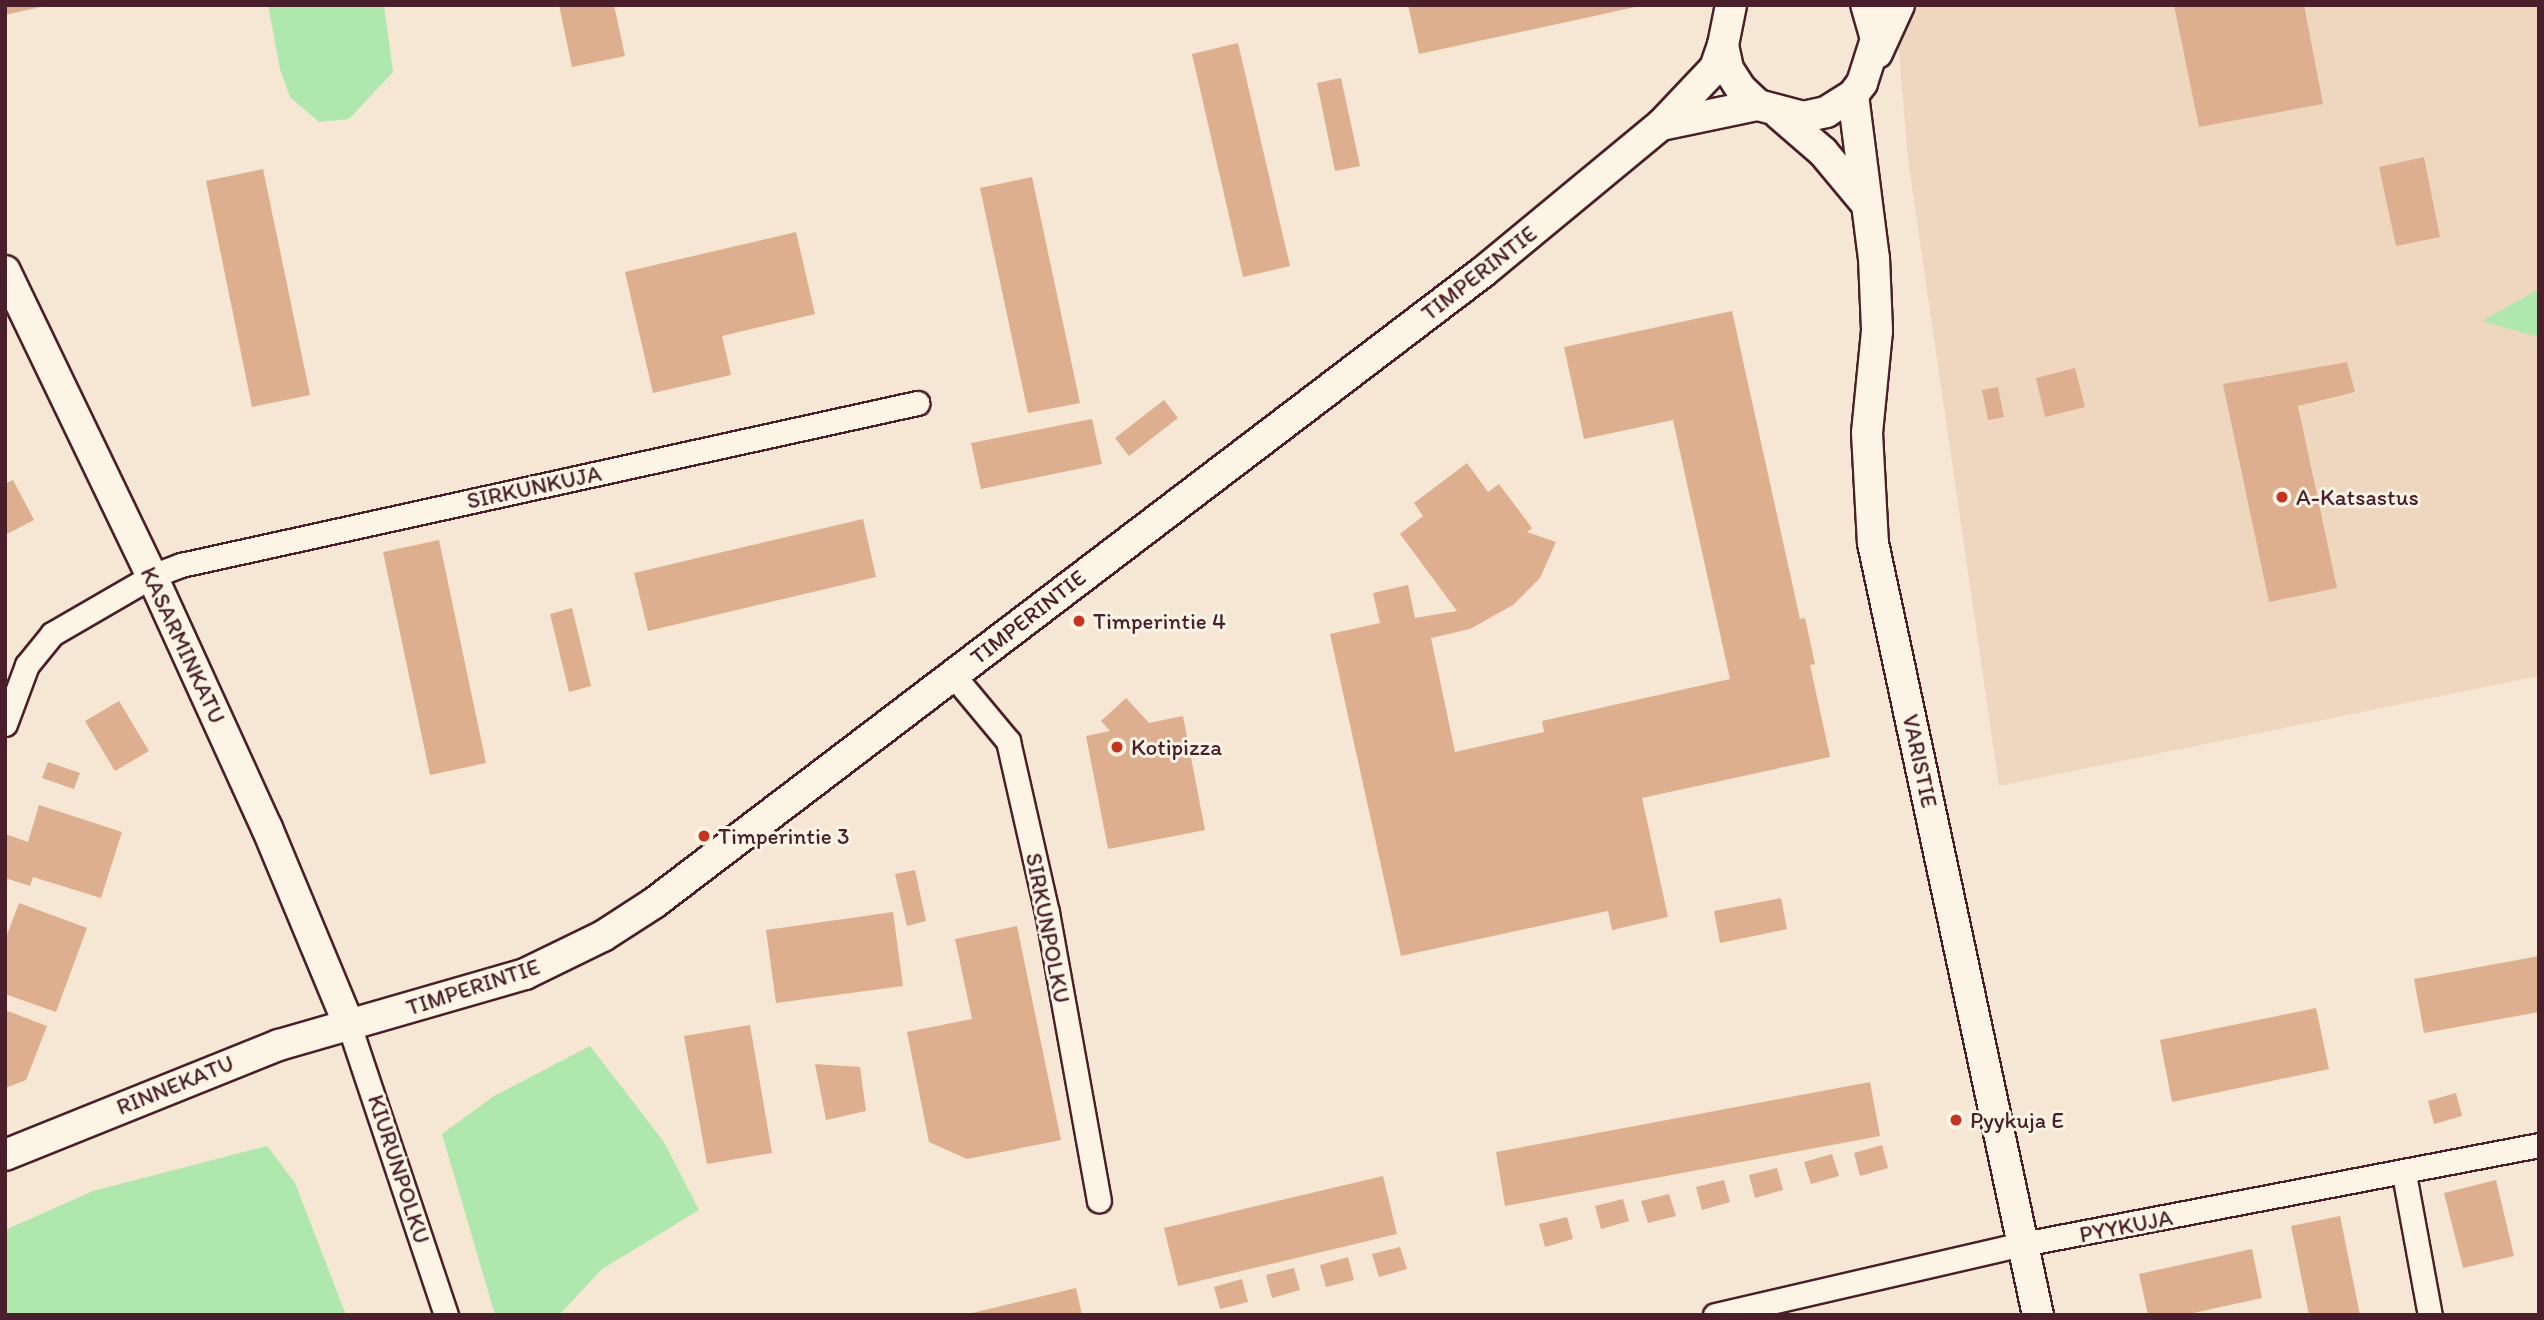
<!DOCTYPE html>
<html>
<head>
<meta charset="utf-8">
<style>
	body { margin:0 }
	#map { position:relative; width:2544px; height:1320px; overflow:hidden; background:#f6e7d4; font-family:Itim,sans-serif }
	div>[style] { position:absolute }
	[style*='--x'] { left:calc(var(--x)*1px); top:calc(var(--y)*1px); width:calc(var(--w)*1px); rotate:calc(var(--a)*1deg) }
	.built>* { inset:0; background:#eed6bf }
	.green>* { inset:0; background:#aee8ad }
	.building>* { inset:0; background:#ddaf8f }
	.roads { filter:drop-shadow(2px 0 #4a1f2b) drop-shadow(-2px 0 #4a1f2b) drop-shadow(0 2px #4a1f2b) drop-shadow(0 -2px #4a1f2b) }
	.minor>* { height:23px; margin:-11.5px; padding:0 11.5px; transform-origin:11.5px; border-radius:11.5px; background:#fcf5e5 }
	.tertiary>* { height:30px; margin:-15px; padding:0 15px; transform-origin:15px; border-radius:15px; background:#fcf5e5 }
	.dots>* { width:19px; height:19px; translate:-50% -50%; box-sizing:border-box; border:4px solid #fcf5e5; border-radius:50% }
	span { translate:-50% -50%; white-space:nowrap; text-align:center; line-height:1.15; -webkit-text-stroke:6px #fcf5e5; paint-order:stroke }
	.street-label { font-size:23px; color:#4a1f2b }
	.poi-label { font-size:23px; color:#4a1f2b }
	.left { translate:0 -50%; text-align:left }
	.frame { position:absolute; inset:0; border:7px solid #4a1f2b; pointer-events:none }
</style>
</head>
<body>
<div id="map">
	<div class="built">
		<div style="clip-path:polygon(1895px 5px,2539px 5px,2539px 676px,1999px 786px,1908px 159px)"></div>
	</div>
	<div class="green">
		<div style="clip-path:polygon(268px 5px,384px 5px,393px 72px,349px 119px,319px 122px,290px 97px,280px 69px)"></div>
		<div style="clip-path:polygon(2539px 289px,2539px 337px,2482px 321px)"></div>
		<div style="clip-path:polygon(590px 1046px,664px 1142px,699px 1210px,602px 1269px,559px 1315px,495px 1315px,442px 1134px,494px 1096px)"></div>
		<div style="clip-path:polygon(267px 1146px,295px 1183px,346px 1315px,5px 1315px,5px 1230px,93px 1191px)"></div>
	</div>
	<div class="building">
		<div style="clip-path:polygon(5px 5px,45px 5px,45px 6px,5px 15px)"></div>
		<div style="clip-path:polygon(559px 5px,614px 5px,625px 56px,572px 67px)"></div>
		<div style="clip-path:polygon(1408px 5px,1640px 5px,1640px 6px,1419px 54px)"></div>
		<div style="clip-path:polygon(2174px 5px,2304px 5px,2323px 104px,2199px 127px)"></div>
		<div style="clip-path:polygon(1238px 43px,1290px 266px,1243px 277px,1192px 54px)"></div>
		<div style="clip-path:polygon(1341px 78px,1360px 166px,1335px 171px,1317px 83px)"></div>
		<div style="clip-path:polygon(2424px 157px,2440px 237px,2396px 246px,2379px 167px)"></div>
		<div style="clip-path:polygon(263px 169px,310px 395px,252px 407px,206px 181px)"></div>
		<div style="clip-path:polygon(1032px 177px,1080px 403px,1028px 413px,980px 188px)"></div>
		<div style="clip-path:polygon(796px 232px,815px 314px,722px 336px,731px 375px,653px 393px,625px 272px)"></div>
		<div style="clip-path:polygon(1732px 311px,1800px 619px,1805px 618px,1815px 664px,1810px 665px,1830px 757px,1642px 798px,1668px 917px,1612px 930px,1608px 911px,1401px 956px,1330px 634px,1380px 623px,1373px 593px,1408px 585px,1415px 618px,1457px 611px,1400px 534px,1423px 516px,1414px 503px,1467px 463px,1488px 492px,1499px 484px,1532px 528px,1527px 532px,1556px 542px,1540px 578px,1513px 605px,1470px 629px,1431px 638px,1455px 752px,1544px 732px,1542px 721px,1730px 679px,1673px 420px,1584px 439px,1564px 347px)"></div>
		<div style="clip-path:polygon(2347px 362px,2355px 392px,2298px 406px,2337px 588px,2269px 602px,2223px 384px)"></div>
		<div style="clip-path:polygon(2075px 368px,2085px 407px,2045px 417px,2036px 378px)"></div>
		<div style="clip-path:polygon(1998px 387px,2004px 417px,1988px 420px,1982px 390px)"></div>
		<div style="clip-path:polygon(1164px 400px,1178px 418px,1129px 456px,1115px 438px)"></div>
		<div style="clip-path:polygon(1092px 419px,1102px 464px,981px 489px,971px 443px)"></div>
		<div style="clip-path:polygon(13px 480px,34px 520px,5px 535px,5px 484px)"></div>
		<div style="clip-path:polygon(863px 519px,876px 577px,648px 631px,634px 573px)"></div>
		<div style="clip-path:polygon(439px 540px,486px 763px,430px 775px,383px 552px)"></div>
		<div style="clip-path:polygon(572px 608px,591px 686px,569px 692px,550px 614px)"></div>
		<div style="clip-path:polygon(1126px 698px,1149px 723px,1183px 716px,1205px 830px,1108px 849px,1086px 736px,1110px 731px,1101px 721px)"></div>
		<div style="clip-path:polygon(119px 701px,149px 751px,115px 771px,85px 721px)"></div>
		<div style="clip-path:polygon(48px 762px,80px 773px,74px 789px,42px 778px)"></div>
		<div style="clip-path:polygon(39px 805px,122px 832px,101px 898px,33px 877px,30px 886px,5px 878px,5px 834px,28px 842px)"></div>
		<div style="clip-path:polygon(915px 870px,926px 921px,907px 926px,895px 874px)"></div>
		<div style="clip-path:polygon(1781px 898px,1787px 929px,1720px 943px,1714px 911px)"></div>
		<div style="clip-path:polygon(19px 903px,87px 928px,56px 1012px,5px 994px,5px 940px)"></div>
		<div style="clip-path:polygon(893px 912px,903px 986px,776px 1003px,766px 930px)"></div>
		<div style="clip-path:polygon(1017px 926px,1061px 1140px,967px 1159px,929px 1142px,907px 1032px,972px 1019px,955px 939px)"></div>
		<div style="clip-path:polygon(2539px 956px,2539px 1012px,2424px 1033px,2414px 979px)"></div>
		<div style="clip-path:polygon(2316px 1008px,2329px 1069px,2172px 1102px,2160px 1040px)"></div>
		<div style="clip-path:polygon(5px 1010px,47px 1026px,26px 1080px,5px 1088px)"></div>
		<div style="clip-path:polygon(750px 1025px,772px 1153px,707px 1164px,684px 1036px)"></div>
		<div style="clip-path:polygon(815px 1064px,860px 1067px,866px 1111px,826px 1120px)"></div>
		<div style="clip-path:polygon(1870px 1082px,1880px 1136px,1505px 1206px,1496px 1152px)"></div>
		<div style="clip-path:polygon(2456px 1093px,2462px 1116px,2434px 1124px,2428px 1101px)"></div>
		<div style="clip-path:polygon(1882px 1145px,1888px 1168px,1860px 1176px,1854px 1153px)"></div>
		<div style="clip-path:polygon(1832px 1154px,1839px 1176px,1811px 1184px,1804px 1162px)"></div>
		<div style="clip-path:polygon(1777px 1168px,1783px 1190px,1755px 1198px,1749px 1175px)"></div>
		<div style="clip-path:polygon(1383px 1176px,1397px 1234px,1178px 1286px,1164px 1228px)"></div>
		<div style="clip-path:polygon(1724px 1180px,1730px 1202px,1702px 1210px,1696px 1187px)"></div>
		<div style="clip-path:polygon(2496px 1180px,2514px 1256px,2463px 1268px,2444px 1193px)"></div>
		<div style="clip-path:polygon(1669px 1194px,1676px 1216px,1648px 1223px,1641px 1201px)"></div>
		<div style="clip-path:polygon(1623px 1199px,1629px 1221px,1601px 1229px,1595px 1206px)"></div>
		<div style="clip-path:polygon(2340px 1216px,2360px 1315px,2309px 1315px,2291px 1226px)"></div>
		<div style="clip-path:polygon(1567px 1217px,1573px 1239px,1545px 1247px,1539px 1224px)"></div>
		<div style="clip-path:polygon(1400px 1247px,1407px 1269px,1379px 1277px,1372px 1254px)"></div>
		<div style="clip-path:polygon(2252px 1249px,2262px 1298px,2184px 1315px,2148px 1315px,2139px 1274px)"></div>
		<div style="clip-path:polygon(1348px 1257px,1354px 1280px,1326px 1287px,1320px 1265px)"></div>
		<div style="clip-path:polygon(1294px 1268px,1300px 1290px,1272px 1298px,1266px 1275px)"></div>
		<div style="clip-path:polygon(1242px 1279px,1248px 1302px,1220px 1309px,1214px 1287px)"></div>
		<div style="clip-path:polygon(1076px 1288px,1082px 1315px,968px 1315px,968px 1314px)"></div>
	</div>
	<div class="roads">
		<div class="minor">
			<div style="--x:953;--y:675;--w:86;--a:50.2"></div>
			<div style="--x:1008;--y:741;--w:175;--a:77.2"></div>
			<div style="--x:1047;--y:912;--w:293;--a:79.8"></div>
			<div style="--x:5;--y:724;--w:63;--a:-69.6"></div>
			<div style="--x:27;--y:665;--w:40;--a:-51"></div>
			<div style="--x:52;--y:634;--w:116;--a:-30.1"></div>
			<div style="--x:152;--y:576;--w:31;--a:-21"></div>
			<div style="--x:181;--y:565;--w:754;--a:-12.41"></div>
			<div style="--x:349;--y:1025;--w:306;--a:71.5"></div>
			<div style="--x:2404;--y:1174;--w:143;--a:79.6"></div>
			<div style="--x:1715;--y:1315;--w:316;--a:-13"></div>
			<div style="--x:2023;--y:1244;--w:525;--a:-10.86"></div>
		</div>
		<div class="tertiary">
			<div style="--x:1731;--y:5;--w:41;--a:101.3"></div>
			<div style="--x:1723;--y:45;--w:25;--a:78"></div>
			<div style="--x:1728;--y:69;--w:24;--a:57"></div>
			<div style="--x:1741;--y:89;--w:23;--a:43"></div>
			<div style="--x:1758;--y:105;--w:47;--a:14.9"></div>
			<div style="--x:1803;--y:117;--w:24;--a:-12"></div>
			<div style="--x:1826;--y:112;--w:32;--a:-32"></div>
			<div style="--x:1853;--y:95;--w:15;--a:-53"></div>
			<div style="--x:1862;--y:83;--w:46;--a:-72.3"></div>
			<div style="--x:1876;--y:39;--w:35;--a:-106"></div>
			<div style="--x:1877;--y:53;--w:53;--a:-65.4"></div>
			<div style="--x:1853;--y:95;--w:164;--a:82.7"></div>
			<div style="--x:1874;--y:258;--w:73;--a:87.6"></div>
			<div style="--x:1877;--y:331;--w:102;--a:95.6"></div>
			<div style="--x:1867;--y:433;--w:110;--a:86.9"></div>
			<div style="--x:1873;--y:543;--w:789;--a:77.94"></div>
			<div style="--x:1779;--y:114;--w:58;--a:40.8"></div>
			<div style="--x:1823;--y:152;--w:64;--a:50.1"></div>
			<div style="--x:1661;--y:125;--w:99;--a:-11.7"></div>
			<div style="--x:5;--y:271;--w:339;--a:64.3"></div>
			<div style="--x:152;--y:576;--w:277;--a:65.5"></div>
			<div style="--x:267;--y:828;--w:213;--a:67.4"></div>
			<div style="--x:5;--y:1155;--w:295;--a:-21.9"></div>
			<div style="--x:279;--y:1045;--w:256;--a:-16.1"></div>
			<div style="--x:525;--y:974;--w:87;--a:-26"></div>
			<div style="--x:603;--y:936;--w:61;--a:-32.9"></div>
			<div style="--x:654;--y:903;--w:1042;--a:-37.28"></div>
			<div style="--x:1483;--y:272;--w:231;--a:-39.6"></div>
			<div style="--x:1661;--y:125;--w:79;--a:-46.5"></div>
			<div style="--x:1715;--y:68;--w:24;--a:-71"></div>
		</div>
	</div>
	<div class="dots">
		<div style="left:2282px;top:497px;background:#c8321e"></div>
		<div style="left:1079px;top:621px;background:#c8321e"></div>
		<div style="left:1117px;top:747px;background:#c8321e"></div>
		<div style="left:704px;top:836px;background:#c8321e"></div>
		<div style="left:1956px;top:1120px;background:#c8321e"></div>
	</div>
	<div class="street-label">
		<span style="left:1479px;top:273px;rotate:-38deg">TIMPERINTIE</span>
		<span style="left:534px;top:487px;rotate:-12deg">SIRKUNKUJA</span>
		<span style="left:1028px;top:617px;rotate:-38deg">TIMPERINTIE</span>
		<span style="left:183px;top:645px;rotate:65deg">KASARMINKATU</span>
		<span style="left:1920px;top:761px;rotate:78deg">VARISTIE</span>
		<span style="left:1048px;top:928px;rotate:79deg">SIRKUNPOLKU</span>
		<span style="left:473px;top:987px;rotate:-18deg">TIMPERINTIE</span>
		<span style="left:175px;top:1085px;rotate:-22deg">RINNEKATU</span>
		<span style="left:399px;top:1169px;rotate:72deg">KIURUNPOLKU</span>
		<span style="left:2126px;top:1226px;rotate:-11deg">PYYKUJA</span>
	</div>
	<div class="poi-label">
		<span class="left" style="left:2296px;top:497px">A-Katsastus</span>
		<span class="left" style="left:1093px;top:621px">Timperintie 4</span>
		<span class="left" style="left:1131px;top:747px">Kotipizza</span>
		<span class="left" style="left:718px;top:836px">Timperintie 3</span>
		<span class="left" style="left:1970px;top:1120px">Pyykuja E</span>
	</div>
	<div class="frame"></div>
</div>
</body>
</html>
